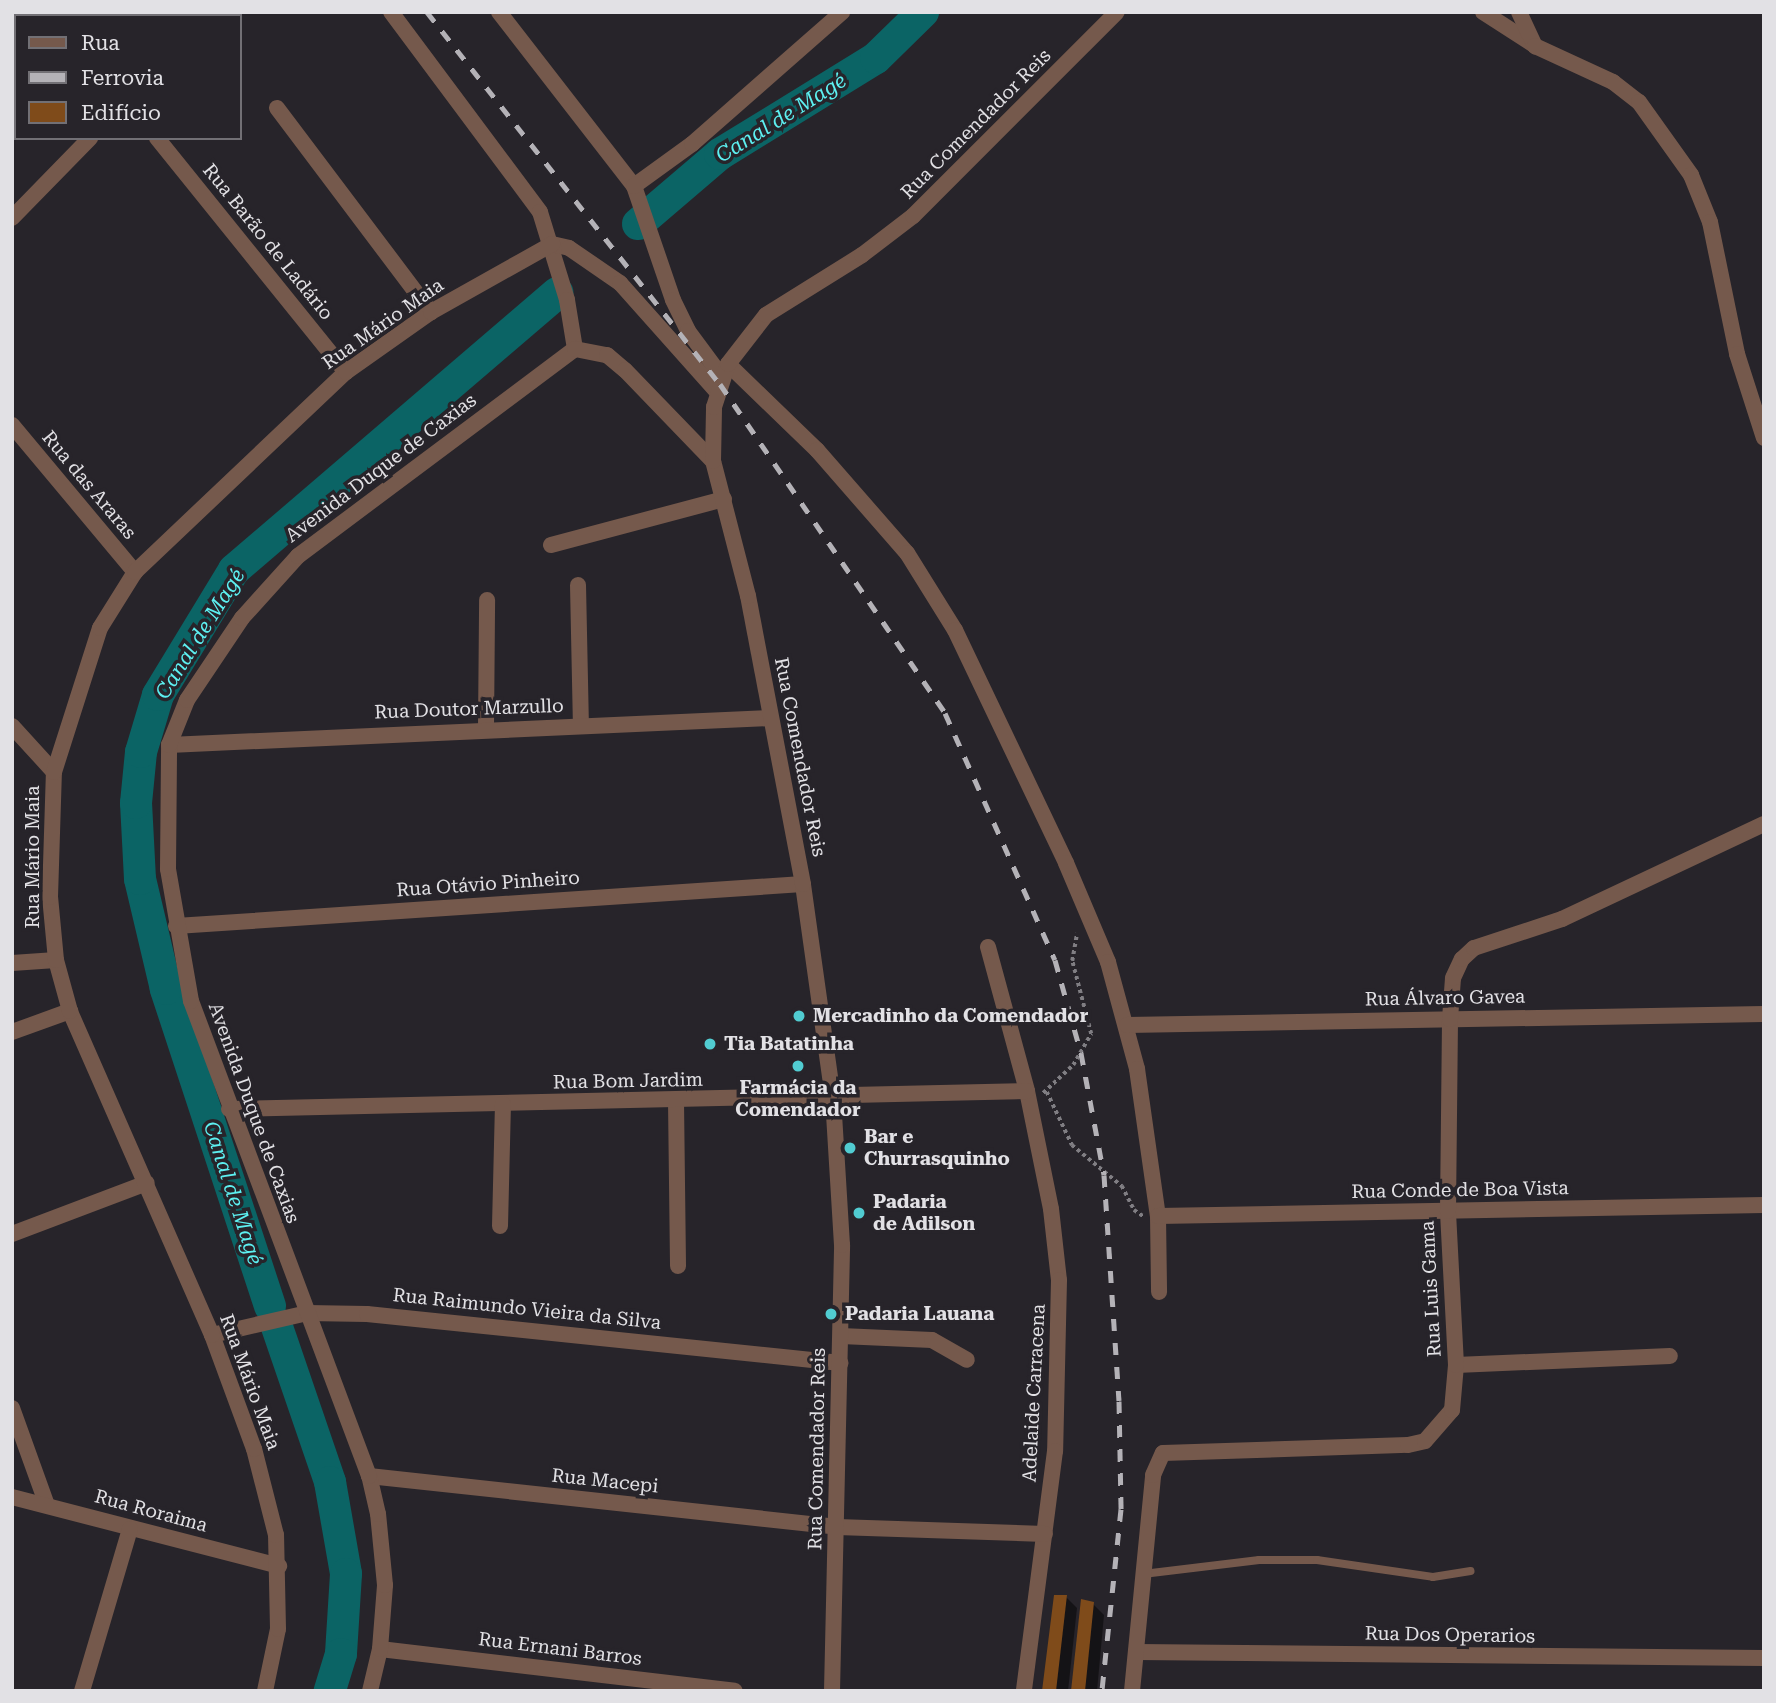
<!DOCTYPE html>
<html>
<head>
<meta charset="utf-8">
<style>
	body { margin:0 }
	#map { position:relative; width:1776px; height:1703px; overflow:hidden; background:#27242a; font-family:"Roboto Serif",serif }
	div>[style] { position:absolute }
	[style*='--x'] { left:calc(var(--x)*1px); top:calc(var(--y)*1px); width:calc(var(--w)*1px); rotate:calc(var(--a)*1deg) }
	.shadow>* { inset:0; background:#0007 }
	.river>* { height:32px; margin:-16px; padding:0 16px; transform-origin:16px; border-radius:16px; background:#0b6465 }
	.building>* { inset:0; background:#7f4b1a }
	.path>* { height:3.5px; margin-top:-1.75px; transform-origin:0; background:repeating-linear-gradient(90deg,#807e83 0 3.5px,transparent 0 7px) }
	.lane>* { height:8px; margin:-4px; padding:0 4px; transform-origin:4px; border-radius:4px; background:#75594c }
	.street>* { height:16px; margin:-8px; padding:0 8px; transform-origin:8px; border-radius:8px; background:#75594c }
	.rail>* { height:5px; margin-top:-2.5px; transform-origin:0; background:repeating-linear-gradient(90deg,#b4b2b7 0 12px,transparent 0 24px) }
	.dots>* { width:19px; height:19px; translate:-50% -50%; box-sizing:border-box; border:4px solid #27242a; border-radius:50% }
	span { translate:-50% -50%; white-space:nowrap; text-align:center; line-height:1.15; -webkit-text-stroke:7px #27242a; paint-order:stroke }
	.street-label { font-size:19px; color:#e2e1e5 }
	.poi-label { font-size:19px; color:#e2e1e5; font-weight:700 }
	.left { translate:0 -50%; text-align:left }
	.water-label { font-size:21px; color:#5df0f1; font-style:italic }
	.frame { position:absolute; inset:0; border:14px solid #e2e1e5; pointer-events:none }
	.legend { position:absolute; left:14px; top:14px; width:228px; height:126px; box-sizing:border-box; background:#27242a; border:2px solid #727075; margin:0; padding:9px 12px; list-style:none; font-size:21px; color:#e2e1e5 }
	.legend li { display:flex; align-items:center; gap:14px; height:35px }
	.legend b { width:35px; border:2px solid #727075 }
</style>
</head>
<body>
<div id="map">
	<div class="shadow">
		<div style="clip-path:polygon(1066px 1597px,1077px 1608px,1068px 1691px,1044px 1691px)"></div>
		<div style="clip-path:polygon(1093px 1604px,1104px 1615px,1097px 1691px,1073px 1691px)"></div>
	</div>
	<div class="river">
		<div style="--x:638;--y:224;--w:108;--a:-40.5"></div>
		<div style="--x:720;--y:154;--w:183;--a:-31.6"></div>
		<div style="--x:876;--y:58;--w:66;--a:-44.4"></div>
		<div style="--x:270;--y:1306;--w:334;--a:-108.2"></div>
		<div style="--x:166;--y:989;--w:113;--a:-103.3"></div>
		<div style="--x:140;--y:879;--w:76;--a:-93"></div>
		<div style="--x:136;--y:803;--w:51;--a:-84.4"></div>
		<div style="--x:141;--y:752;--w:59;--a:-73.4"></div>
		<div style="--x:158;--y:695;--w:146;--a:-58.7"></div>
		<div style="--x:234;--y:570;--w:426;--a:-40.6"></div>
		<div style="--x:277;--y:1327;--w:164;--a:71.1"></div>
		<div style="--x:330;--y:1482;--w:93;--a:80.1"></div>
		<div style="--x:346;--y:1574;--w:80;--a:93.6"></div>
		<div style="--x:341;--y:1654;--w:39;--a:107"></div>
	</div>
	<div class="building">
		<div style="clip-path:polygon(1054px 1595px,1067px 1595px,1056px 1691px,1042px 1691px)"></div>
		<div style="clip-path:polygon(1081px 1599px,1094px 1602px,1085px 1691px,1071px 1691px)"></div>
	</div>
	<div class="path">
		<div style="--x:1047;--y:1092;--w:59;--a:64.7"></div>
		<div style="--x:1072;--y:1145;--w:65;--a:39.4"></div>
		<div style="--x:1122;--y:1186;--w:27;--a:63"></div>
		<div style="--x:1134;--y:1210;--w:11;--a:34"></div>
		<div style="--x:1043;--y:1093;--w:41;--a:-43"></div>
		<div style="--x:1073;--y:1065;--w:36;--a:-60"></div>
		<div style="--x:1091;--y:1034;--w:75;--a:-104.6"></div>
		<div style="--x:1072;--y:961;--w:28;--a:-80"></div>
	</div>
	<div class="lane">
		<div style="--x:1143;--y:1574;--w:117;--a:-6.9"></div>
		<div style="--x:1259;--y:1560;--w:58;--a:0"></div>
		<div style="--x:1317;--y:1560;--w:117;--a:8.3"></div>
		<div style="--x:1433;--y:1577;--w:38;--a:-9"></div>
	</div>
	<div class="street">
		<div style="--x:391;--y:12;--w:249;--a:53.3"></div>
		<div style="--x:540;--y:212;--w:92;--a:72.9"></div>
		<div style="--x:567;--y:300;--w:50;--a:80.7"></div>
		<div style="--x:499;--y:12;--w:220;--a:52.2"></div>
		<div style="--x:634;--y:186;--w:120;--a:71.1"></div>
		<div style="--x:673;--y:300;--w:34;--a:64"></div>
		<div style="--x:688;--y:331;--w:57;--a:53.5"></div>
		<div style="--x:1483;--y:12;--w:61;--a:32.9"></div>
		<div style="--x:1519;--y:12;--w:38;--a:65"></div>
		<div style="--x:1535;--y:46;--w:86;--a:24.8"></div>
		<div style="--x:1613;--y:82;--w:33;--a:38"></div>
		<div style="--x:1639;--y:102;--w:90;--a:54.5"></div>
		<div style="--x:1691;--y:175;--w:51;--a:68"></div>
		<div style="--x:1710;--y:222;--w:135;--a:78.4"></div>
		<div style="--x:1737;--y:354;--w:88;--a:72.2"></div>
		<div style="--x:124;--y:16;--w:4;--a:-63"></div>
		<div style="--x:277;--y:108;--w:256;--a:53"></div>
		<div style="--x:157;--y:138;--w:301;--a:51.1"></div>
		<div style="--x:634;--y:186;--w:72;--a:-35.9"></div>
		<div style="--x:692;--y:144;--w:200;--a:-41.3"></div>
		<div style="--x:12;--y:218;--w:112;--a:-45.7"></div>
		<div style="--x:552;--y:244;--w:17;--a:13"></div>
		<div style="--x:569;--y:248;--w:62;--a:34.5"></div>
		<div style="--x:620;--y:283;--w:147;--a:48.3"></div>
		<div style="--x:728;--y:364;--w:124;--a:44"></div>
		<div style="--x:817;--y:450;--w:137;--a:48.9"></div>
		<div style="--x:907;--y:553;--w:91;--a:58.1"></div>
		<div style="--x:955;--y:630;--w:258;--a:64.5"></div>
		<div style="--x:1066;--y:863;--w:108;--a:67"></div>
		<div style="--x:1108;--y:962;--w:111;--a:74.8"></div>
		<div style="--x:1137;--y:1069;--w:148;--a:81.9"></div>
		<div style="--x:1158;--y:1216;--w:76;--a:89.2"></div>
		<div style="--x:12;--y:425;--w:192;--a:50.1"></div>
		<div style="--x:551;--y:545;--w:179;--a:-14.9"></div>
		<div style="--x:578;--y:585;--w:140;--a:88.8"></div>
		<div style="--x:12;--y:726;--w:62;--a:47.6"></div>
		<div style="--x:486;--y:727;--w:127;--a:-89.5"></div>
		<div style="--x:169;--y:745;--w:602;--a:-2.57"></div>
		<div style="--x:176;--y:926;--w:628;--a:-3.83"></div>
		<div style="--x:988;--y:947;--w:149;--a:74.8"></div>
		<div style="--x:1027;--y:1091;--w:120;--a:78.5"></div>
		<div style="--x:1051;--y:1209;--w:71;--a:83.6"></div>
		<div style="--x:1059;--y:1280;--w:171;--a:91.3"></div>
		<div style="--x:1055;--y:1451;--w:242;--a:97.4"></div>
		<div style="--x:12;--y:963;--w:44;--a:-3.9"></div>
		<div style="--x:1127;--y:1025;--w:637;--a:-0.99"></div>
		<div style="--x:12;--y:1032;--w:62;--a:-19.9"></div>
		<div style="--x:676;--y:1101;--w:165;--a:89.3"></div>
		<div style="--x:229;--y:1109;--w:798;--a:-1.29"></div>
		<div style="--x:1158;--y:1216;--w:606;--a:-1.04"></div>
		<div style="--x:500;--y:1226;--w:122;--a:-88.6"></div>
		<div style="--x:12;--y:1234;--w:144;--a:-20.7"></div>
		<div style="--x:212;--y:1335;--w:98;--a:-13"></div>
		<div style="--x:307;--y:1313;--w:60;--a:1"></div>
		<div style="--x:367;--y:1314;--w:476;--a:5.9"></div>
		<div style="--x:841;--y:1336;--w:91;--a:2.5"></div>
		<div style="--x:932;--y:1340;--w:40;--a:29.7"></div>
		<div style="--x:1456;--y:1365;--w:214;--a:-2.4"></div>
		<div style="--x:12;--y:1408;--w:103;--a:70.2"></div>
		<div style="--x:369;--y:1476;--w:471;--a:6.2"></div>
		<div style="--x:837;--y:1527;--w:208;--a:1.9"></div>
		<div style="--x:12;--y:1497;--w:276;--a:14.5"></div>
		<div style="--x:380;--y:1649;--w:357;--a:6.7"></div>
		<div style="--x:1136;--y:1652;--w:628;--a:0.55"></div>
		<div style="--x:82;--y:1691;--w:169;--a:-73.5"></div>
		<div style="--x:265;--y:1691;--w:63;--a:-78.2"></div>
		<div style="--x:278;--y:1629;--w:94;--a:-91.2"></div>
		<div style="--x:276;--y:1535;--w:89;--a:-104.3"></div>
		<div style="--x:254;--y:1449;--w:121;--a:-110.2"></div>
		<div style="--x:212;--y:1335;--w:354;--a:-113.7"></div>
		<div style="--x:70;--y:1011;--w:53;--a:-105.4"></div>
		<div style="--x:56;--y:960;--w:63;--a:-95.4"></div>
		<div style="--x:50;--y:897;--w:125;--a:-88.2"></div>
		<div style="--x:54;--y:772;--w:151;--a:-72.3"></div>
		<div style="--x:100;--y:628;--w:66;--a:-58"></div>
		<div style="--x:135;--y:572;--w:291;--a:-43.5"></div>
		<div style="--x:346;--y:372;--w:104;--a:-35.2"></div>
		<div style="--x:431;--y:312;--w:139;--a:-29.3"></div>
		<div style="--x:370;--y:1691;--w:43;--a:-76.6"></div>
		<div style="--x:380;--y:1649;--w:64;--a:-85.5"></div>
		<div style="--x:385;--y:1585;--w:71;--a:-95.6"></div>
		<div style="--x:378;--y:1514;--w:39;--a:-103"></div>
		<div style="--x:369;--y:1476;--w:507;--a:-110.54"></div>
		<div style="--x:191;--y:1001;--w:134;--a:-99.9"></div>
		<div style="--x:168;--y:869;--w:124;--a:-89.5"></div>
		<div style="--x:169;--y:745;--w:48;--a:-68.2"></div>
		<div style="--x:187;--y:700;--w:99;--a:-56.1"></div>
		<div style="--x:242;--y:618;--w:84;--a:-47.9"></div>
		<div style="--x:298;--y:556;--w:346;--a:-36.8"></div>
		<div style="--x:575;--y:349;--w:33;--a:11"></div>
		<div style="--x:607;--y:355;--w:23;--a:40"></div>
		<div style="--x:625;--y:370;--w:127;--a:46"></div>
		<div style="--x:832;--y:1691;--w:446;--a:-88.7"></div>
		<div style="--x:842;--y:1245;--w:147;--a:-93.5"></div>
		<div style="--x:833;--y:1098;--w:216;--a:-98"></div>
		<div style="--x:803;--y:884;--w:293;--a:-100.8"></div>
		<div style="--x:748;--y:596;--w:139;--a:-104.5"></div>
		<div style="--x:713;--y:461;--w:54;--a:-88.9"></div>
		<div style="--x:714;--y:407;--w:45;--a:-72"></div>
		<div style="--x:728;--y:364;--w:62;--a:-52.2"></div>
		<div style="--x:766;--y:315;--w:113;--a:-32"></div>
		<div style="--x:862;--y:255;--w:64;--a:-37.4"></div>
		<div style="--x:913;--y:216;--w:288;--a:-45"></div>
		<div style="--x:1132;--y:1691;--w:217;--a:-84.4"></div>
		<div style="--x:1153;--y:1475;--w:24;--a:-66"></div>
		<div style="--x:1163;--y:1453;--w:245;--a:-1.9"></div>
		<div style="--x:1408;--y:1445;--w:17;--a:-13"></div>
		<div style="--x:1425;--y:1441;--w:41;--a:-48.9"></div>
		<div style="--x:1452;--y:1410;--w:45;--a:-84.9"></div>
		<div style="--x:1456;--y:1365;--w:154;--a:-93"></div>
		<div style="--x:1448;--y:1211;--w:192;--a:-89.4"></div>
		<div style="--x:1450;--y:1019;--w:41;--a:-85.8"></div>
		<div style="--x:1453;--y:978;--w:21;--a:-65"></div>
		<div style="--x:1462;--y:959;--w:16;--a:-43"></div>
		<div style="--x:1474;--y:948;--w:93;--a:-18.2"></div>
		<div style="--x:1562;--y:919;--w:223;--a:-25.2"></div>
	</div>
	<div class="rail">
		<div style="--x:427;--y:12;--w:474;--a:51.8"></div>
		<div style="--x:720;--y:384;--w:399;--a:55.6"></div>
		<div style="--x:945;--y:713;--w:270;--a:66"></div>
		<div style="--x:1055;--y:960;--w:97;--a:74.4"></div>
		<div style="--x:1081;--y:1053;--w:124;--a:79.3"></div>
		<div style="--x:1104;--y:1175;--w:226;--a:86.2"></div>
		<div style="--x:1119;--y:1401;--w:108;--a:88.9"></div>
		<div style="--x:1121;--y:1509;--w:183;--a:96"></div>
	</div>
	<div class="dots">
		<div style="left:799px;top:1016px;background:#51ccd1"></div>
		<div style="left:710px;top:1044px;background:#51ccd1"></div>
		<div style="left:798px;top:1066px;background:#51ccd1"></div>
		<div style="left:850px;top:1148px;background:#51ccd1"></div>
		<div style="left:859px;top:1213px;background:#51ccd1"></div>
		<div style="left:831px;top:1314px;background:#51ccd1"></div>
	</div>
	<div class="street-label">
		<span style="left:976px;top:124px;rotate:-45deg">Rua Comendador Reis</span>
		<span style="left:268px;top:242px;rotate:51deg">Rua Barão de Ladário</span>
		<span style="left:383px;top:324px;rotate:-35deg">Rua Mário Maia</span>
		<span style="left:381px;top:468px;rotate:-37deg">Avenida Duque de Caxias</span>
		<span style="left:89px;top:485px;rotate:50deg">Rua das Araras</span>
		<span style="left:469px;top:709px;rotate:-2deg">Rua Doutor Marzullo</span>
		<span style="left:800px;top:757px;rotate:79deg">Rua Comendador Reis</span>
		<span style="left:33px;top:857px;rotate:-90deg">Rua Mário Maia</span>
		<span style="left:488px;top:884px;rotate:-4deg">Rua Otávio Pinheiro</span>
		<span style="left:1445px;top:998px;rotate:-1deg">Rua Álvaro Gavea</span>
		<span style="left:628px;top:1081px;rotate:-1deg">Rua Bom Jardim</span>
		<span style="left:254px;top:1113px;rotate:70deg">Avenida Duque de Caxias</span>
		<span style="left:1460px;top:1190px;rotate:-1deg">Rua Conde de Boa Vista</span>
		<span style="left:1431px;top:1289px;rotate:-93deg">Rua Luis Gama</span>
		<span style="left:527px;top:1309px;rotate:6deg">Rua Raimundo Vieira da Silva</span>
		<span style="left:250px;top:1382px;rotate:70deg">Rua Mário Maia</span>
		<span style="left:1034px;top:1393px;rotate:-87deg">Adelaide Carracena</span>
		<span style="left:817px;top:1449px;rotate:-89deg">Rua Comendador Reis</span>
		<span style="left:605px;top:1481px;rotate:6deg">Rua Macepi</span>
		<span style="left:151px;top:1511px;rotate:15deg">Rua Roraima</span>
		<span style="left:1450px;top:1635px;rotate:1deg">Rua Dos Operarios</span>
		<span style="left:560px;top:1649px;rotate:7deg">Rua Ernani Barros</span>
	</div>
	<div class="poi-label">
		<span class="left" style="left:813px;top:1016px">Mercadinho da Comendador</span>
		<span class="left" style="left:724px;top:1044px">Tia Batatinha</span>
		<span style="left:798px;top:1099px">Farmácia da<br>Comendador</span>
		<span class="left" style="left:864px;top:1148px">Bar e<br>Churrasquinho</span>
		<span class="left" style="left:873px;top:1213px">Padaria<br>de Adilson</span>
		<span class="left" style="left:845px;top:1314px">Padaria Lauana</span>
	</div>
	<div class="water-label">
		<span style="left:781px;top:118px;rotate:-32deg">Canal de Magé</span>
		<span style="left:200px;top:634px;rotate:-58deg">Canal de Magé</span>
		<span style="left:233px;top:1193px;rotate:72deg">Canal de Magé</span>
	</div>
	<div class="frame"></div>
	<ul class="legend">
	<li><b style="height:9px;background:#75594c"></b>Rua</li>
	<li><b style="height:9px;background:#b4b2b7"></b>Ferrovia</li>
	<li><b style="height:19px;background:#7f4b1a"></b>Edifício</li>
	</ul>
</div>
</body>
</html>
